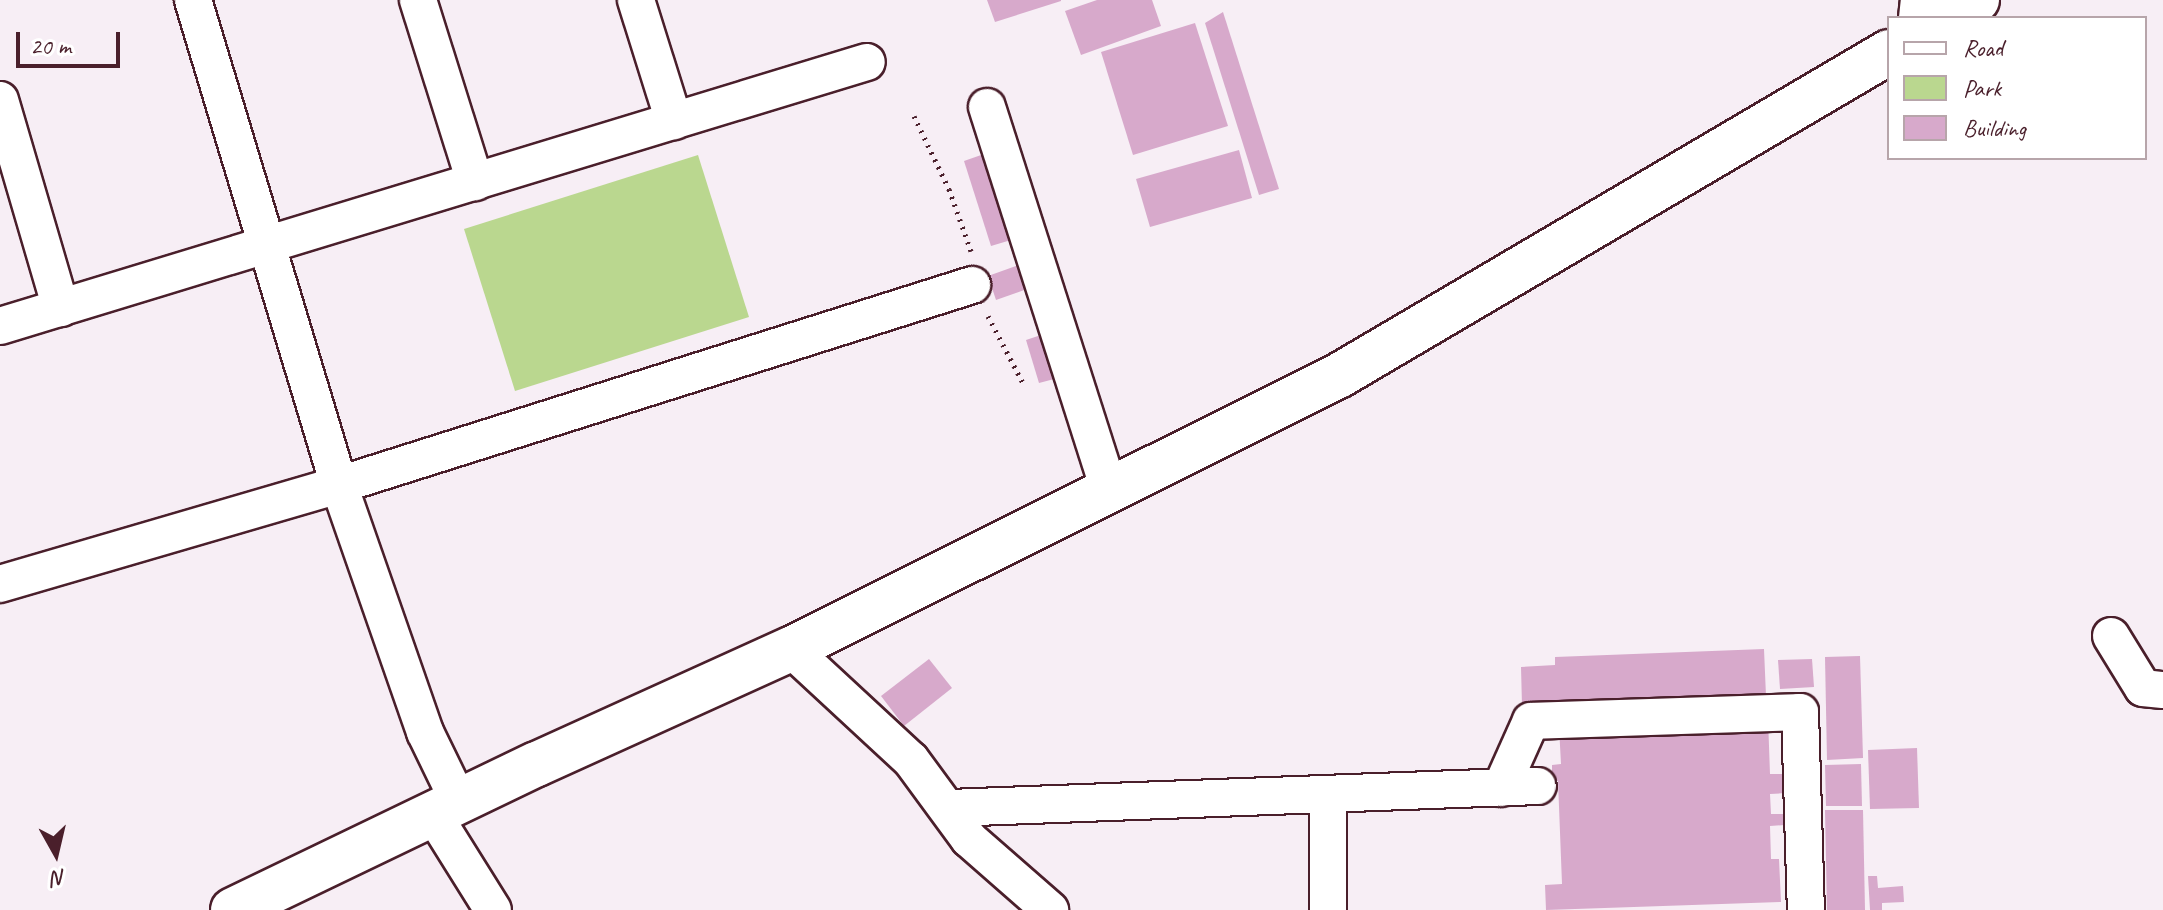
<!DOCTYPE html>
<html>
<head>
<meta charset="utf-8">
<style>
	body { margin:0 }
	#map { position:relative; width:2163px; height:910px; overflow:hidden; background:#f7eef5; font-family:Caveat,sans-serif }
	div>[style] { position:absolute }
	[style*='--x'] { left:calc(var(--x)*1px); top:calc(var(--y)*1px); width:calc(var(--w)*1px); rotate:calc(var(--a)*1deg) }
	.green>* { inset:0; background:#bad78f }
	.building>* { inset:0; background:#d7a9cb }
	.path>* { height:5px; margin-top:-2.5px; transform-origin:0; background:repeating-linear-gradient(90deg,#4a1f2b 0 2px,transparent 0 8px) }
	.roads { filter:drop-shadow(2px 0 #4a1f2b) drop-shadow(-2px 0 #4a1f2b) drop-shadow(0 2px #4a1f2b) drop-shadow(0 -2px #4a1f2b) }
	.street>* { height:36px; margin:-18px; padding:0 18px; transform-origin:18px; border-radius:18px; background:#fff }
	.secondary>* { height:44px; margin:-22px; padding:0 22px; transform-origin:22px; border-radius:22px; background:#fff }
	span { translate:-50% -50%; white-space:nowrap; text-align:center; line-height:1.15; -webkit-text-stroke:6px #fff; paint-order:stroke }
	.legend { position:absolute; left:1887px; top:16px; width:260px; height:144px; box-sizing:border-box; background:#fff; border:2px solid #b7a5aa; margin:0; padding:10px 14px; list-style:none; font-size:24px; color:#4a1f2b }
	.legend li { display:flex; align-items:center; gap:16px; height:40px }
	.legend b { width:40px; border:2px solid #b7a5aa }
	.north { position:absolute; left:16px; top:814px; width:80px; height:80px; -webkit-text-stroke:6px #fff; paint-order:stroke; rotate:172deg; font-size:22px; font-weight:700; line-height:32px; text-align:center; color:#4a1f2b }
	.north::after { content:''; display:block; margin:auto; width:28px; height:36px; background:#4a1f2b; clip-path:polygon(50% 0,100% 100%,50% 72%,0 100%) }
	.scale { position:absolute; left:16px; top:32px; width:104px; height:36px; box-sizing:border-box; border:4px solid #4a1f2b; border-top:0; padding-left:10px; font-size:24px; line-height:28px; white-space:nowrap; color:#4a1f2b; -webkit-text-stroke:6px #fff; paint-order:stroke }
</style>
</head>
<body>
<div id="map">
	<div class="green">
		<div style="clip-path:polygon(698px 155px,749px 317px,515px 391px,464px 229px)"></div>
	</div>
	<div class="building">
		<div style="clip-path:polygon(987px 0,1061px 0,1061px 1px,995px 22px)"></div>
		<div style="clip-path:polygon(1097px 0,1152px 0,1161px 26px,1081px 55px,1065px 11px)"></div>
		<div style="clip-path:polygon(1223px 12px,1279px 189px,1259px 195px,1205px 23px)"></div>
		<div style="clip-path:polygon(1195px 23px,1228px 126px,1133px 155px,1101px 52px)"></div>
		<div style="clip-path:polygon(1239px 150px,1252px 198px,1150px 227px,1136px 179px)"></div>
		<div style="clip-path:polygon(984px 154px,1011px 240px,991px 246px,964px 161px)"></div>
		<div style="clip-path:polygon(1019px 265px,1027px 289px,996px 300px,988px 276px)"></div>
		<div style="clip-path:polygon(1044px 334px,1058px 378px,1039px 383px,1026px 340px)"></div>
		<div style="clip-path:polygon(1764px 649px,1766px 696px,1522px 706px,1521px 667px,1555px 665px,1555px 657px)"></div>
		<div style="clip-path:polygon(1860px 656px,1863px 758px,1827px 760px,1825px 657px)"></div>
		<div style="clip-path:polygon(929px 659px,952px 688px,904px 726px,881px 696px)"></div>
		<div style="clip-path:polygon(1812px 659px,1814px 687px,1780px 689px,1778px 660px)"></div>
		<div style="clip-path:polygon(1768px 718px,1770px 774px,1786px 774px,1786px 793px,1770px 794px,1771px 814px,1785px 814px,1785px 825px,1770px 826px,1771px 859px,1779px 859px,1781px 902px,1546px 910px,1545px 885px,1562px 884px,1558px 781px,1552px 781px,1552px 765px,1561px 764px,1559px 727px)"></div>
		<div style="clip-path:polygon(1917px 748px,1919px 808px,1870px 809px,1868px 750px)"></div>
		<div style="clip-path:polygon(1861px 764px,1862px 806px,1826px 806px,1825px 765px)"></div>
		<div style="clip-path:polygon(1825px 810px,1863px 810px,1865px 910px,1827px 910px)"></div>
		<div style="clip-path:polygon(1868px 876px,1877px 876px,1878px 888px,1903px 886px,1904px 902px,1882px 903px,1882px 910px,1870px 910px)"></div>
	</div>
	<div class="path">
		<div style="--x:914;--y:116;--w:81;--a:64.4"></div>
		<div style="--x:949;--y:189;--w:66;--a:70.5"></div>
		<div style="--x:988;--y:316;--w:76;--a:62.4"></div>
	</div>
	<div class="roads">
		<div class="street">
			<div style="--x:193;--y:0;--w:506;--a:73.25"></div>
			<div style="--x:339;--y:485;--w:262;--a:70.8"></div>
			<div style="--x:425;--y:732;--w:78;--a:64.1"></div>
			<div style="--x:418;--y:0;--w:191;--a:72.6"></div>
			<div style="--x:636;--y:0;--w:127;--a:72.6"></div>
			<div style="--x:1917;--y:18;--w:18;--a:-84"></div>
			<div style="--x:0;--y:100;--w:217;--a:73.7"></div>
			<div style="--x:987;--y:107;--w:401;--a:72.3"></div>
			<div style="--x:0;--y:326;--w:906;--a:-16.94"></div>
			<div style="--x:0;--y:584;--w:353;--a:-16.3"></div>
			<div style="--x:339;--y:485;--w:664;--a:-17.53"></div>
			<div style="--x:2111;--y:636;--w:61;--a:58.4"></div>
			<div style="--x:2143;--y:688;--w:20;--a:6"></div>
			<div style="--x:791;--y:649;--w:163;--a:42.8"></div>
			<div style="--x:911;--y:760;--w:98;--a:53.7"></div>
			<div style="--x:969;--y:839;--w:108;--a:41.2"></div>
			<div style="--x:1501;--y:788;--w:73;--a:-65.9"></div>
			<div style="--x:1531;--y:721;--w:269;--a:-1.9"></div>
			<div style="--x:1800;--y:712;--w:198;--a:88.3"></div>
			<div style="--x:1328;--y:794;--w:116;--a:90"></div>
			<div style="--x:949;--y:808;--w:589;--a:-2.14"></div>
			<div style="--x:433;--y:814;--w:113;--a:58"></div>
		</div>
		<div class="secondary">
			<div style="--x:1947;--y:18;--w:35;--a:-31"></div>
			<div style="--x:233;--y:910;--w:337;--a:-25.7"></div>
			<div style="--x:537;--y:764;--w:279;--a:-24.4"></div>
			<div style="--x:791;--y:649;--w:614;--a:-26.52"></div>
			<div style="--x:1340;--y:375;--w:637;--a:-30.47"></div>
		</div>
	</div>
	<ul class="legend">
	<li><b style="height:10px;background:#fff"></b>Road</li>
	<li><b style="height:22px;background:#bad78f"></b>Park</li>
	<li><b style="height:22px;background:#d7a9cb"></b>Building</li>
	</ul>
	<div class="north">N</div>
	<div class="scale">20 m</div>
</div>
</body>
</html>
